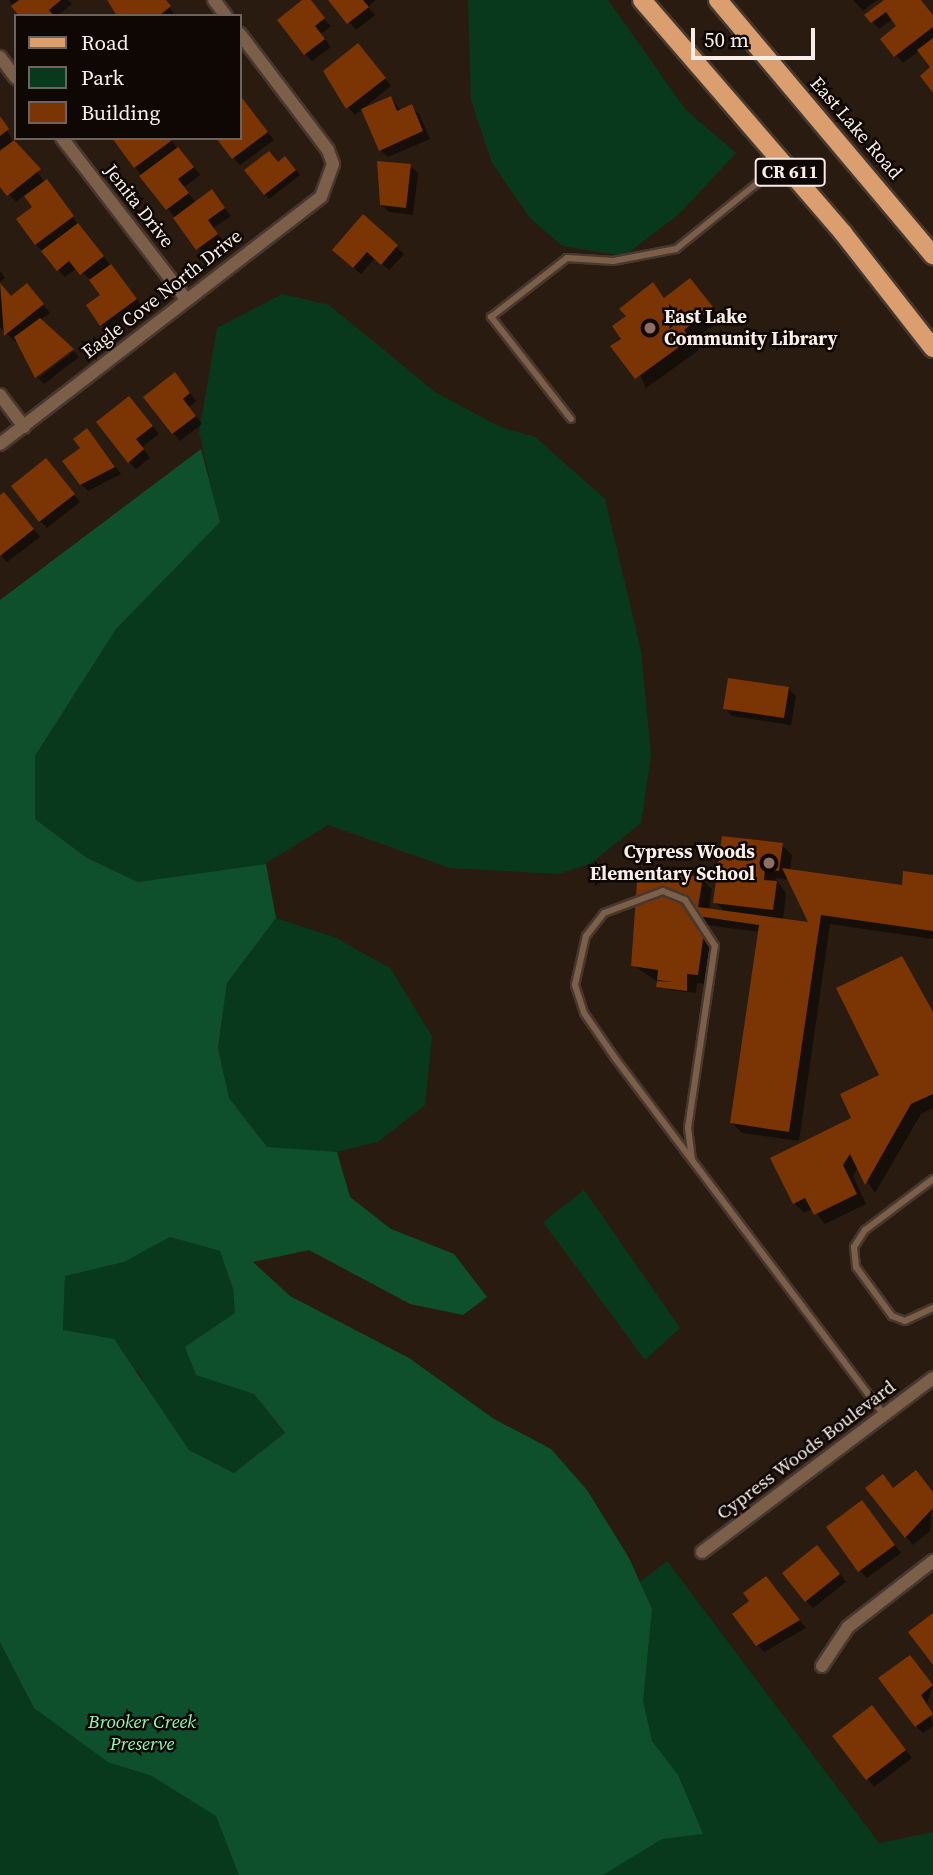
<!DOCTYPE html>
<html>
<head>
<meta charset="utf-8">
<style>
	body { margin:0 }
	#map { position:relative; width:933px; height:1875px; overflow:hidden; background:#2a1b11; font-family:"Source Serif 4",serif }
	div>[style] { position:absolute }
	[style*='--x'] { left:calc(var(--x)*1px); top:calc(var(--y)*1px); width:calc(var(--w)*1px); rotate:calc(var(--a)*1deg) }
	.green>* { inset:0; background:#09391d }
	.forest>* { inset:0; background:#0e502b }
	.shadow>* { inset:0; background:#0007 }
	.building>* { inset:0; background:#7b3404 }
	.roads { filter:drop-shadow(2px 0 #47382f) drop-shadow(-2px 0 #47382f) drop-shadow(0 2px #47382f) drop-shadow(0 -2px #47382f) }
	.lane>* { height:6px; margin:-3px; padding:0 3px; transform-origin:3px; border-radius:3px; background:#7c5f49 }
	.street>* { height:12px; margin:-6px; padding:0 6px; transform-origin:6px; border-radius:6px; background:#7c5f49 }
	.primary>* { height:18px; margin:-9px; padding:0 9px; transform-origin:9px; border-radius:9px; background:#db9f6f }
	.dots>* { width:19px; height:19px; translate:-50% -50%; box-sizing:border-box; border:4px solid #0e0704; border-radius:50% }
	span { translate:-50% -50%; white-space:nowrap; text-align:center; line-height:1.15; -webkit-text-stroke:5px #0e0704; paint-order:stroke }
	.shield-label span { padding:2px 5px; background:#0e0704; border:2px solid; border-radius:5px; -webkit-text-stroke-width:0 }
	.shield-label { font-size:18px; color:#f9ede7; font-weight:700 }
	.street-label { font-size:19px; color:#f9ede7 }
	.poi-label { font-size:19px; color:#f9ede7; font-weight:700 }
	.left { translate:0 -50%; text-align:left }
	.right { translate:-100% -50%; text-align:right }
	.park-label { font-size:19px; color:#8df9b0; font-style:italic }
	.legend { position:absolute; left:14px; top:14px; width:228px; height:126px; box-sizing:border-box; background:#0e0704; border:2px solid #6c635f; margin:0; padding:9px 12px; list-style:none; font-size:21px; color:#f9ede7 }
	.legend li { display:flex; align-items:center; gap:14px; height:35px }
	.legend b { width:35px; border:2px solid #6c635f }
	.scale { position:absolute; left:691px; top:28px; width:124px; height:32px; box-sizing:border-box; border:4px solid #f9ede7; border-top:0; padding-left:9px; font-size:21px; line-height:24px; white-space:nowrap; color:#f9ede7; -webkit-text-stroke:5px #0e0704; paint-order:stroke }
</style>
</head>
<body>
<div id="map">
	<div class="green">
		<div style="clip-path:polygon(468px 0,608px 0,685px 109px,736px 153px,679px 214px,624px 256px,562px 246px,530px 218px,492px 163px,471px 100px)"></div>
		<div style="clip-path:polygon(282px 294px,329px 305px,435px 392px,500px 427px,535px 437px,605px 499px,641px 651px,651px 755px,641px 823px,590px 864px,558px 874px,450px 868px,328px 825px,258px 868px,138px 882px,87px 858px,35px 819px,35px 756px,116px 629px,219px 522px,199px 432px,217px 328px)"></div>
		<div style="clip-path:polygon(276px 918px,334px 937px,390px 968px,432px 1036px,425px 1105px,378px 1142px,327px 1154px,267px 1147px,229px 1098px,218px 1048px,227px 983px)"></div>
		<div style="clip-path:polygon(584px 1190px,680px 1328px,645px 1360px,543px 1222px)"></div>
		<div style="clip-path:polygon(170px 1237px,220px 1251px,233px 1289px,235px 1313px,186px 1347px,197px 1375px,254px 1394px,285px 1434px,234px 1473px,189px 1450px,155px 1407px,139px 1372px,63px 1331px,65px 1276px,124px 1262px)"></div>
		<div style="clip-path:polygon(0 1307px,367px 1793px,667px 1561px,879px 1843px,933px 1832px,933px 1875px,0 1875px)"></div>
	</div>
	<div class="forest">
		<div style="clip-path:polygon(evenodd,201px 449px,220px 522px,116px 629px,35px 756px,35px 819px,87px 858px,138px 882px,266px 864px,276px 918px,227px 983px,218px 1048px,229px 1098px,267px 1147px,337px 1152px,350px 1197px,391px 1229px,454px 1254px,487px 1297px,463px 1315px,410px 1304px,309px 1250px,253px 1262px,290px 1296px,409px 1358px,494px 1419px,551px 1449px,587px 1490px,629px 1558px,652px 1609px,643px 1701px,652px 1741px,678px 1775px,703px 1834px,662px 1839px,603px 1875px,239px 1875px,216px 1816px,152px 1776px,108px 1762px,34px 1708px,0 1642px,0 600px,201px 449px,170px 1237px,220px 1251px,233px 1289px,235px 1313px,185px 1347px,196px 1375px,254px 1394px,285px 1433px,234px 1473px,189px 1450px,114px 1339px,63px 1330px,65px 1276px,124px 1262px,170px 1237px)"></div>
	</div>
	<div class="shadow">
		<div style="clip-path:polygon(9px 0,68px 0,72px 4px,57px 16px,22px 16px)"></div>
		<div style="clip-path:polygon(165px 0,175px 16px,119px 16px,108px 2px)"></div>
		<div style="clip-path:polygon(305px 0,331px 26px,321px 34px,331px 47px,312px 61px,305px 54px)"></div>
		<div style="clip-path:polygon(331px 0,376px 0,368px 7px,375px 15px,356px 30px)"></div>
		<div style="clip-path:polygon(853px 0,877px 0,863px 11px)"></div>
		<div style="clip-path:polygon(887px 0,921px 0,933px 15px,933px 90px,932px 68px,919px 51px,903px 63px,882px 39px,899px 26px,893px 19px,879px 29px,867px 15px)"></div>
		<div style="clip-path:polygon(365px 53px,391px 86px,355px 115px,339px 97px)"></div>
		<div style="clip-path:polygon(391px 98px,401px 111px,411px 107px,419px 114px,430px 139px,388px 157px,380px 150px)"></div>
		<div style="clip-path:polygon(242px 100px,274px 140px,240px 165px,218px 138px,240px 138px)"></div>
		<div style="clip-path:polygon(0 116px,12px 140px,143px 307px,109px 332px,102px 325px,102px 295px,91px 280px,77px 268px,65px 277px,58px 270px,36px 244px,34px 207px,25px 195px,16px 202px,0 184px,0 153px,13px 143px,0 149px)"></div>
		<div style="clip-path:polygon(169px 138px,200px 175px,184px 187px,196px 203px,212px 192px,231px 216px,213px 228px,224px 242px,205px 256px,135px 167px)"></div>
		<div style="clip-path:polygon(290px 162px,300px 175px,269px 199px,265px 194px,278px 164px)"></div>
		<div style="clip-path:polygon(410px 166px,418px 173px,413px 215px,389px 212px,381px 205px)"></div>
		<div style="clip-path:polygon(363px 217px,404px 254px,389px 270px,375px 258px,361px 274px,341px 257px)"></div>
		<div style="clip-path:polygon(0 271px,5px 278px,0 282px)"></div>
		<div style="clip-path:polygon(0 285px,11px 298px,34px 293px,50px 313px,40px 320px,35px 375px,27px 363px,33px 359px,0 327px)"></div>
		<div style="clip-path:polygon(653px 285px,666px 299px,699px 290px,721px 318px,693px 341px,699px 350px,646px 388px,624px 339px,629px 316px)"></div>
		<div style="clip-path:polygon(74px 351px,79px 357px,44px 384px,38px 378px)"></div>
		<div style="clip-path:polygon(182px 382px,196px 401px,189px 407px,202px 424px,180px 441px,145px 397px)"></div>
		<div style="clip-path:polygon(136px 406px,159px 434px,142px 447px,150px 458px,136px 469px,129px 462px)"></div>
		<div style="clip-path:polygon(87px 430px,121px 474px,88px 491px,81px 484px)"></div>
		<div style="clip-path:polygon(53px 468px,80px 502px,47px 528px,40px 521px)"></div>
		<div style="clip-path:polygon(0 498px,11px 501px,40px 537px,7px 562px,0 555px)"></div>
		<div style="clip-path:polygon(788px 689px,796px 696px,791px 725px,732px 716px,725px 709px)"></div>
		<div style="clip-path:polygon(evenodd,782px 845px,792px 855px,790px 871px,903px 887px,933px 877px,933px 939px,830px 924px,799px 1141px,742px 1133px,732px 1123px,760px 932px,707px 925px,715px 937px,708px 984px,697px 983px,696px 993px,670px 990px,633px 965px,702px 879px,712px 889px,709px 910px,725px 912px,715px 902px,782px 845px,775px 878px,790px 880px,811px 924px,783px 920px,786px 893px,775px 878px)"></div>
		<div style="clip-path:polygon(901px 958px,933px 1014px,933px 1108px,921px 1114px,875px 1193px,858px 1167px,853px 1176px,866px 1204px,825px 1224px,813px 1209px,804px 1213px,794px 1203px,881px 1076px)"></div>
		<div style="clip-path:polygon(883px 1477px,894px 1489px,933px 1492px,930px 1531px,913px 1545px,868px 1489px)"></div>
		<div style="clip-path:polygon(862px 1502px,901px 1553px,867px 1578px,860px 1571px)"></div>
		<div style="clip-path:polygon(824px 1554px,846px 1582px,813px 1608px,806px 1601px)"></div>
		<div style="clip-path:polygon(773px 1585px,806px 1628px,764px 1652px,757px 1644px)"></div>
		<div style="clip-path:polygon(910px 1657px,933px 1685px,927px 1703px,933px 1726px,923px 1733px,916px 1726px)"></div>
		<div style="clip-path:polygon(879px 1715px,912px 1758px,874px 1787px,835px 1736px)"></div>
	</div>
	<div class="building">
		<div style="clip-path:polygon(19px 0,61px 0,49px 10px,54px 16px,19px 16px,11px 6px)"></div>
		<div style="clip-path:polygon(107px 0,166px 0,171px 6px,159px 16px,117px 16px)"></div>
		<div style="clip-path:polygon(302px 0,311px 0,325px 18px,315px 26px,325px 39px,304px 55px,277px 20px)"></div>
		<div style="clip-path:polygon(328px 0,363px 0,369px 7px,347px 24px)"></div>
		<div style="clip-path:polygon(884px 0,921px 0,933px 15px,933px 27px,894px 57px,880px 39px,896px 26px,886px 12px,871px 23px,864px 15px)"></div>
		<div style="clip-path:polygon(933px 38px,933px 93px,920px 76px,930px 67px,917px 50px)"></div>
		<div style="clip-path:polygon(358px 43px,386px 78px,346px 109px,323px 71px)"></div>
		<div style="clip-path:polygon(391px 96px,397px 111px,412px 104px,423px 131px,379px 151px,361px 109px)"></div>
		<div style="clip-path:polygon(242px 98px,268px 132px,232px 159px,216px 138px,240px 138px)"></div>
		<div style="clip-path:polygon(0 116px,9px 129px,0 136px)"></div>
		<div style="clip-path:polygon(112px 138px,169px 138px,171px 141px,134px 168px)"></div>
		<div style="clip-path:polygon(14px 140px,41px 169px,7px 196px,0 187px,0 151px)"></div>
		<div style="clip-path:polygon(178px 147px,194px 167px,178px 179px,189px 193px,166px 210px,139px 176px)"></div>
		<div style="clip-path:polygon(269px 151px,278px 162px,285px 156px,296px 170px,264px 195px,244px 170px)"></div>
		<div style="clip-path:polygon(377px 161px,411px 164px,406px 208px,380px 205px)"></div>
		<div style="clip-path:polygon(47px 179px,74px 216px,35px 245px,16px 219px,32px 207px,24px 196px)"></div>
		<div style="clip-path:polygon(212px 189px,225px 208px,208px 220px,218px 234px,196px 250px,173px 218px)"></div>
		<div style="clip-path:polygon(363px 214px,398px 245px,381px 265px,367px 252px,353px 268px,332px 250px)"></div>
		<div style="clip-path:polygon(78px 223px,104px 256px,80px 275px,69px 261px,57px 271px,41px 251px)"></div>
		<div style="clip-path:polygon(111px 264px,137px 299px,100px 326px,86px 305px,100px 295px,89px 280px)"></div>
		<div style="clip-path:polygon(690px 278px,713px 307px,684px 330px,690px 339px,635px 379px,610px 346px,621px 339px,612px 326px,626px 316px,619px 309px,653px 282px,664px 298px)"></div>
		<div style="clip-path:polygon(0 283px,11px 296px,27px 283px,44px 304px,4px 336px)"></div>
		<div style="clip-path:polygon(40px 318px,74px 349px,35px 378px,14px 337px)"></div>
		<div style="clip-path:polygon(175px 372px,190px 393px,183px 399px,196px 416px,172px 434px,143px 397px)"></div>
		<div style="clip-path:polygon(129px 396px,153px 426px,136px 439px,144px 449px,128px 463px,96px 422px)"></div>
		<div style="clip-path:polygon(87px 428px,115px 467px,80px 485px,62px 461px,80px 448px,73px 439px)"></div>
		<div style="clip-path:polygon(46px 458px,75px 494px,39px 522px,11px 486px)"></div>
		<div style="clip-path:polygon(4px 492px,34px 529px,0 556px,0 495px)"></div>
		<div style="clip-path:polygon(728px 678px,789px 687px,784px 718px,723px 709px)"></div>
		<div style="clip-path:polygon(722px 836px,783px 843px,779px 871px,765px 869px,764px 880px,777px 881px,773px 910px,713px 903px)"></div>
		<div style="clip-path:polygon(638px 868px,703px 877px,698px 907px,808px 922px,782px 868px,902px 885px,903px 871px,933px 875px,933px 931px,821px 915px,789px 1132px,730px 1123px,759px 925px,697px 916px,696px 923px,705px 925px,698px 975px,687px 974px,687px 991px,656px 987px,657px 981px,673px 982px,657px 980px,658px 970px,631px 966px)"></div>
		<div style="clip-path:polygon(902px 956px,933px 1012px,933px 1094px,911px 1104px,865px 1185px,850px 1154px,843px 1165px,857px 1194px,814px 1215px,805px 1198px,793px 1204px,770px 1158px,851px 1118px,840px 1094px,879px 1075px,836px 988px)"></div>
		<div style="clip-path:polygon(916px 1470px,933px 1492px,933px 1508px,905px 1538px,865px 1488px,883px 1474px,893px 1488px)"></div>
		<div style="clip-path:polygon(862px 1500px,895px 1545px,858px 1572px,826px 1527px)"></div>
		<div style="clip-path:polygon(817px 1545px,840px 1574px,805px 1602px,782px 1573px)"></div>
		<div style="clip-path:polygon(766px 1576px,800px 1620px,756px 1646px,732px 1614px,749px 1601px,743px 1593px)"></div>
		<div style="clip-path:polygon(933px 1613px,933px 1665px,908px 1632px)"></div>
		<div style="clip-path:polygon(910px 1655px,933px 1685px,921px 1695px,933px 1714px,915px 1727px,878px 1678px)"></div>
		<div style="clip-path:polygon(872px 1705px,906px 1750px,866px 1780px,832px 1736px)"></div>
	</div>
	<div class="roads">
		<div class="lane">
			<div style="--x:571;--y:419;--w:130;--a:-128.1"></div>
			<div style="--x:491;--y:317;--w:96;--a:-37.8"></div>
			<div style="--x:567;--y:258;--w:46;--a:3.7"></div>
			<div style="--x:613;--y:261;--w:64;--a:-10.8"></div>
			<div style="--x:676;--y:249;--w:135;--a:-39"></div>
			<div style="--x:692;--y:1160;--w:32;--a:-97"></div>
			<div style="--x:688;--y:1128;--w:184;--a:-81.6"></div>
			<div style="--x:715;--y:946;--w:55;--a:-123.1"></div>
			<div style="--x:685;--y:900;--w:24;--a:-158"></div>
			<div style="--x:663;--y:891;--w:63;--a:159.6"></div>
			<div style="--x:604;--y:913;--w:29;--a:128"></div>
			<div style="--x:586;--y:936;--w:50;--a:102.7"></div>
			<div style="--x:575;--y:985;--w:29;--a:72"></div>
			<div style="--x:584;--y:1013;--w:55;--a:55.4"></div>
			<div style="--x:615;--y:1058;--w:447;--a:53"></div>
			<div style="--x:933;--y:1179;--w:85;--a:143.1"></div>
			<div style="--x:865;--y:1230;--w:20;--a:123"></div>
			<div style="--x:854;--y:1247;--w:20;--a:84"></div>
			<div style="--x:856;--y:1267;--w:61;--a:53.7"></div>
			<div style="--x:892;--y:1316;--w:14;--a:21"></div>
			<div style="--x:905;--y:1321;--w:31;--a:-25"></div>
		</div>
		<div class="street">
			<div style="--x:214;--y:0;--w:20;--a:53"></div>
			<div style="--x:0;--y:57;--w:26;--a:53"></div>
			<div style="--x:62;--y:138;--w:202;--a:52.4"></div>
			<div style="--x:0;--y:395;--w:40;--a:53"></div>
			<div style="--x:0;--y:444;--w:405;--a:-37.6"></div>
			<div style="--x:321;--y:197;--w:35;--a:-70"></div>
			<div style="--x:333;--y:164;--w:15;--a:-110"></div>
			<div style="--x:328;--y:150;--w:146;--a:-127.2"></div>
			<div style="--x:702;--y:1552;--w:289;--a:-37"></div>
			<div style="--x:822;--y:1666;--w:47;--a:-56.3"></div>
			<div style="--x:848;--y:1627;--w:108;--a:-37.8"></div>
		</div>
		<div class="primary">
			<div style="--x:642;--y:0;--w:308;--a:49.2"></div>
			<div style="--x:843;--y:233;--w:146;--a:52"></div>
			<div style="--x:718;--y:0;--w:334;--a:49.9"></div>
		</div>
	</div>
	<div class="dots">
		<div style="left:650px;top:328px;background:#8d6e63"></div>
		<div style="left:769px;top:863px;background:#8d6e63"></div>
	</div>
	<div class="shield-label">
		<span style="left:790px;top:172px">CR 611</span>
	</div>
	<div class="street-label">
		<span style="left:856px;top:128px;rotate:49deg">East Lake Road</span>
		<span style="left:139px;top:206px;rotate:52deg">Jenita Drive</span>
		<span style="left:162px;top:294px;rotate:-38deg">Eagle Cove North Drive</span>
		<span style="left:806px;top:1450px;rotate:-37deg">Cypress Woods Boulevard</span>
	</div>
	<div class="poi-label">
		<span class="left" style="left:664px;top:328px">East Lake<br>Community Library</span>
		<span class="right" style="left:755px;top:863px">Cypress Woods<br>Elementary School</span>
	</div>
	<div class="park-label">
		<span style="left:142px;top:1733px">Brooker Creek<br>Preserve</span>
	</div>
	<ul class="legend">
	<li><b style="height:9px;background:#db9f6f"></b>Road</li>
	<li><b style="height:19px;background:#09391d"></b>Park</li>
	<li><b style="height:19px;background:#7b3404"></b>Building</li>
	</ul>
	<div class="scale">50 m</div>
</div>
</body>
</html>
